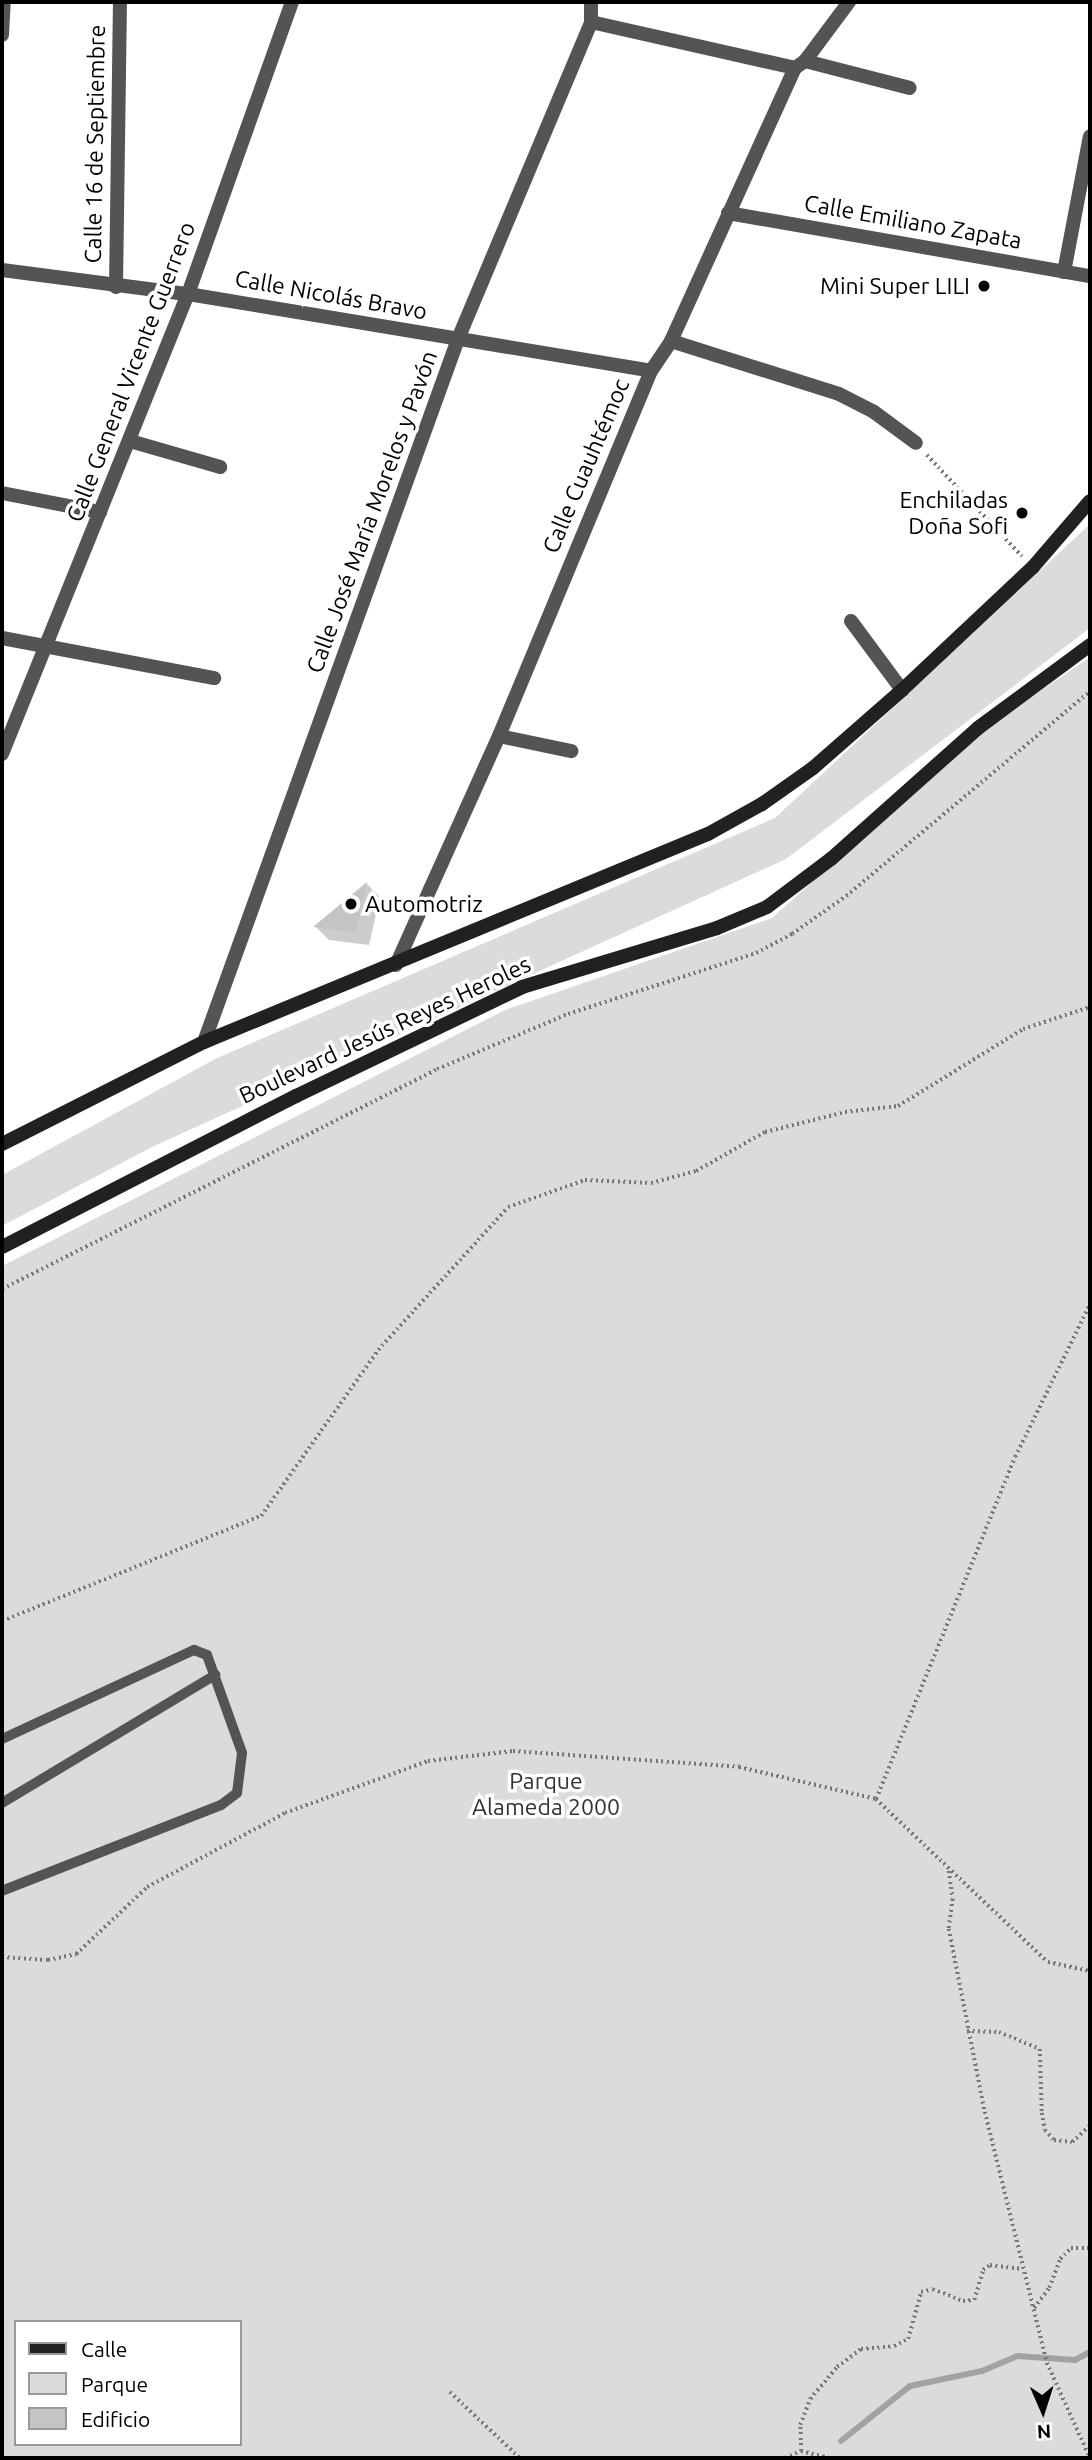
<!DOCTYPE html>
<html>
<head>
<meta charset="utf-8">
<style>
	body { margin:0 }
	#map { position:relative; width:1092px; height:2460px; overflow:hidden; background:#fff; font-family:Ubuntu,sans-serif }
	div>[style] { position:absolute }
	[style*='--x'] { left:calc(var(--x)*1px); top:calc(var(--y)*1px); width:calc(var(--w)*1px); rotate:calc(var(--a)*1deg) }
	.green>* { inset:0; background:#dbdbdb }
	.shadow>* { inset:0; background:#0003 }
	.stream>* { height:6px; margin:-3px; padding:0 3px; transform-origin:3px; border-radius:3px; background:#a2a2a2 }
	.building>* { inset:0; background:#c4c4c4 }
	.path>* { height:3.5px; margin-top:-1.75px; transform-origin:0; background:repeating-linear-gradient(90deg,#767676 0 2px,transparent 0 5.5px) }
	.lane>* { height:10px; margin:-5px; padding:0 5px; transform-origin:5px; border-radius:5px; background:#545454 }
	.street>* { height:14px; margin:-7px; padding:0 7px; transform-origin:7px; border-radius:7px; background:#545454 }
	.secondary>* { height:14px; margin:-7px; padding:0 7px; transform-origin:7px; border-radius:7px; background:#212121 }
	.dots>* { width:19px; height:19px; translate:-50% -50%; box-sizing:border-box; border:4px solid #fff; border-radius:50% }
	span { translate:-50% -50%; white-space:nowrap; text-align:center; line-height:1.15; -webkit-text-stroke:7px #fff; paint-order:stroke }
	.street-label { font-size:23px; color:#000 }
	.poi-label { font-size:23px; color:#000 }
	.right { translate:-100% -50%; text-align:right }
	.left { translate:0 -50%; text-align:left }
	.park-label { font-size:23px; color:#323232 }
	.frame { position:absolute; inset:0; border:4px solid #000; pointer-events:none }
	.legend { position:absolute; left:14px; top:2320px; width:228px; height:126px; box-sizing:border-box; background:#fff; border:2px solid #999; margin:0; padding:9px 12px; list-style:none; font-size:21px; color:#000 }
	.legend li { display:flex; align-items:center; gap:14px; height:35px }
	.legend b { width:35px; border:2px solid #999 }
	.north { position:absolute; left:1008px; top:2376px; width:70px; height:70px; -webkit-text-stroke:5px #fff; paint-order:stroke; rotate:177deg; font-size:19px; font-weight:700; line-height:28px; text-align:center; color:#000 }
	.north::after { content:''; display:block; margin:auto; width:24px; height:32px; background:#000; clip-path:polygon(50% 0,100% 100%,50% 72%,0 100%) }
</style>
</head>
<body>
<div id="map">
	<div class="green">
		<div style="clip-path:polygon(1090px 524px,1090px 628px,786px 859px,152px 1147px,2px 1226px,2px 1175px,217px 1058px,775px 818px)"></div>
		<div style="clip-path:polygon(evenodd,1090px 657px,1090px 2458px,2px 2458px,2px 1266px,505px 1010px,772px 918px,976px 735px,1090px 657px,16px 2322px,240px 2322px,240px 2444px,16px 2444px,16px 2322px)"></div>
	</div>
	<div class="shadow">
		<div style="clip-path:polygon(367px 884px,380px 897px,369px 945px,329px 940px,316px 927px)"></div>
	</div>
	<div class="stream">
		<div style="--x:841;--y:2441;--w:88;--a:-38.6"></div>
		<div style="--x:910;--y:2386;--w:74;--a:-11.8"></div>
		<div style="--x:982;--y:2371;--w:38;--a:-23"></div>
		<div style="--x:1017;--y:2356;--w:58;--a:3.9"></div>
		<div style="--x:1075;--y:2360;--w:17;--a:-28"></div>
	</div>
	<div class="building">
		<div style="clip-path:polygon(367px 882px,356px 932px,313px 927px)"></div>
	</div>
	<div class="path">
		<div style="--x:927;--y:455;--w:139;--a:46.8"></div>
		<div style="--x:2;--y:1289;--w:487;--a:-26.8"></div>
		<div style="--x:437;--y:1069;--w:142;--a:-22.8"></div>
		<div style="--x:568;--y:1014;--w:198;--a:-18"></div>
		<div style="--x:756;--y:953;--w:41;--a:-27.8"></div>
		<div style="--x:792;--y:934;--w:66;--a:-35.1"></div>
		<div style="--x:846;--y:896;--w:319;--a:-40"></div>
		<div style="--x:2;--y:1621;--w:279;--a:-22.1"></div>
		<div style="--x:261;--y:1516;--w:203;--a:-54.8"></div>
		<div style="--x:378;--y:1350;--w:193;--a:-47.7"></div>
		<div style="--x:508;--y:1207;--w:82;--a:-19.3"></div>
		<div style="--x:585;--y:1180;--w:66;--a:2.6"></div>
		<div style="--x:651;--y:1183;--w:47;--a:-14.9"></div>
		<div style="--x:696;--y:1171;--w:79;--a:-29.5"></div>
		<div style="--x:765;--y:1132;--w:82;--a:-14"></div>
		<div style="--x:845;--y:1112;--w:53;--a:-6.5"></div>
		<div style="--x:898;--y:1106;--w:147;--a:-31.6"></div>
		<div style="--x:1023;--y:1029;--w:71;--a:-18.2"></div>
		<div style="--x:876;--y:1799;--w:369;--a:-67.9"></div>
		<div style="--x:1015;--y:1457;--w:170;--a:-63.9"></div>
		<div style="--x:949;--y:1871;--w:28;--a:82"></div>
		<div style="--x:953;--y:1899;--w:30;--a:98"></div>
		<div style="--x:949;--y:1929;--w:187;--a:78.9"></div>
		<div style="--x:985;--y:2112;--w:259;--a:76.1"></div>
		<div style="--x:1047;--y:2363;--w:104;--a:65.6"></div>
		<div style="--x:2;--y:1957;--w:46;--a:3.7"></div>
		<div style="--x:48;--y:1960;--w:29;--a:-12"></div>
		<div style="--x:76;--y:1954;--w:98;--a:-43.3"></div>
		<div style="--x:147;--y:1887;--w:157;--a:-28.2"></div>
		<div style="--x:285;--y:1813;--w:152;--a:-20"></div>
		<div style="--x:428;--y:1761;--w:86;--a:-6.7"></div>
		<div style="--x:513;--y:1751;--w:227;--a:4"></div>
		<div style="--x:739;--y:1767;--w:141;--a:13.1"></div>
		<div style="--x:876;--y:1799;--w:237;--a:43.5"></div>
		<div style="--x:1048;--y:1962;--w:43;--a:12.1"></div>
		<div style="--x:967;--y:2031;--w:32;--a:2"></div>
		<div style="--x:999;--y:2032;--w:44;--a:22.5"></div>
		<div style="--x:1040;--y:2049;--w:64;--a:88.2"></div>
		<div style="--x:1042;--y:2113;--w:17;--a:80"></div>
		<div style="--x:1045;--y:2130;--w:13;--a:48"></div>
		<div style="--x:1054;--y:2140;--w:18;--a:6"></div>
		<div style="--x:1072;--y:2142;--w:25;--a:-43"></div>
		<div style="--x:1034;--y:2308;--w:25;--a:-53"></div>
		<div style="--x:1049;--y:2288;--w:31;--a:-69"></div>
		<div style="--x:1060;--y:2259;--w:16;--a:-45"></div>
		<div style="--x:1071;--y:2248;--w:19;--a:0"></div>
		<div style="--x:450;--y:2392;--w:96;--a:43.3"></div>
		<div style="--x:801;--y:2451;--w:26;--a:-92"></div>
		<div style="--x:800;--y:2425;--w:28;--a:-69"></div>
		<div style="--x:810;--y:2399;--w:42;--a:-49.8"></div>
		<div style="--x:837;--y:2367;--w:30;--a:-37"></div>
		<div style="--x:861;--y:2349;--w:33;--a:-5"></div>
		<div style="--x:894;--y:2346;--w:16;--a:-27"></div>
		<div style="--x:908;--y:2339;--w:49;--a:-74.5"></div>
		<div style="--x:921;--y:2292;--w:12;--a:-14"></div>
		<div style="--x:933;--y:2289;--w:32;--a:22"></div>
		<div style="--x:963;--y:2301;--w:11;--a:-5"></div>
		<div style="--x:974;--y:2300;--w:31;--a:-73"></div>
		<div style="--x:983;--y:2270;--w:9;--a:-36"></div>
		<div style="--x:990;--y:2265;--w:33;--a:7"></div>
		<div style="--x:785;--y:2458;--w:17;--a:-24"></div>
		<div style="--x:801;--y:2451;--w:29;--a:14"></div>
	</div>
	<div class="lane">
		<div style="--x:2;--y:1739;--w:212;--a:-24.9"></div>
		<div style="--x:194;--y:1650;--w:14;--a:21"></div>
		<div style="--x:207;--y:1655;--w:104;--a:70.3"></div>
		<div style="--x:242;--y:1753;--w:40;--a:97.1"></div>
		<div style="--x:237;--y:1793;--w:20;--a:143"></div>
		<div style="--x:221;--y:1805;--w:235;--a:158.6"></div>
		<div style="--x:2;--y:1803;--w:249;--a:-31"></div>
	</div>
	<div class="street">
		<div style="--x:591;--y:22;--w:209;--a:12.7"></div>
		<div style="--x:2;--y:35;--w:33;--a:-87"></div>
		<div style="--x:805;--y:61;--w:108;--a:14.4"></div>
		<div style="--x:728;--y:213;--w:367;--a:9.9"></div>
		<div style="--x:2;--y:270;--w:188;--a:7.4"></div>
		<div style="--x:188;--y:294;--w:469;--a:9.4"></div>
		<div style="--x:1064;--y:272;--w:138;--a:-79.2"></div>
		<div style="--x:116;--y:287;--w:285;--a:-89.2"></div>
		<div style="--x:671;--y:341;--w:176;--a:17.5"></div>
		<div style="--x:839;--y:394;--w:39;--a:27"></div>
		<div style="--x:874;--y:412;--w:52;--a:36.4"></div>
		<div style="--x:130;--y:441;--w:94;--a:16.1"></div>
		<div style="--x:2;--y:493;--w:100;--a:11"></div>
		<div style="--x:851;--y:621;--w:86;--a:53.5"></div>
		<div style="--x:2;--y:638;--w:216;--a:10.7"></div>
		<div style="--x:499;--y:736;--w:74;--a:11.8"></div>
		<div style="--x:2;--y:754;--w:496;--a:-68"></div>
		<div style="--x:188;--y:294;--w:310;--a:-70.4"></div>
		<div style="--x:396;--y:965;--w:251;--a:-65.8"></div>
		<div style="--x:499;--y:736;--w:395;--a:-67.4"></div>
		<div style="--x:651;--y:371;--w:36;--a:-56"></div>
		<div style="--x:671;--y:341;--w:300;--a:-65.6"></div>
		<div style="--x:795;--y:68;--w:12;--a:-35"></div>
		<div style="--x:805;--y:61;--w:74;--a:-53.3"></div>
		<div style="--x:204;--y:1042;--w:747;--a:-70.13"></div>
		<div style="--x:458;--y:339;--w:344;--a:-67.2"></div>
		<div style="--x:591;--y:22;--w:20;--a:-90"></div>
	</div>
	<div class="secondary">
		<div style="--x:2;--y:1144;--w:226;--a:-26.8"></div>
		<div style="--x:204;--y:1042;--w:545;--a:-22.43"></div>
		<div style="--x:708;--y:834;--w:62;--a:-29.1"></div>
		<div style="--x:762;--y:804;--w:62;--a:-35.2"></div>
		<div style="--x:813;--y:768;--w:118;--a:-41.2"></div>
		<div style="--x:902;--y:690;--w:180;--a:-43.2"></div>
		<div style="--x:1033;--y:567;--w:87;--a:-49.2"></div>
		<div style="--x:2;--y:1247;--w:331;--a:-27.2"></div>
		<div style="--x:296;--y:1096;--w:251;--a:-25.7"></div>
		<div style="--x:522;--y:987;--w:204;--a:-16.8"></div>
		<div style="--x:717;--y:928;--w:54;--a:-22.8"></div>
		<div style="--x:767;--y:907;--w:80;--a:-36.9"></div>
		<div style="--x:831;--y:859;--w:197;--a:-41.7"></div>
		<div style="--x:978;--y:728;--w:139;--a:-36.5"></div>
	</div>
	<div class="dots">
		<div style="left:984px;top:286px;background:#000"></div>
		<div style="left:1022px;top:513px;background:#000"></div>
		<div style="left:351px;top:904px;background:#000"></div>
	</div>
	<div class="street-label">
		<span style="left:95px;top:144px;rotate:-89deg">Calle 16 de Septiembre</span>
		<span style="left:913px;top:222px;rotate:10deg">Calle Emiliano Zapata</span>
		<span style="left:331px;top:295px;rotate:10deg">Calle Nicolás Bravo</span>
		<span style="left:131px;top:372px;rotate:-69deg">Calle General Vicente Guerrero</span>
		<span style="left:586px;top:466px;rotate:-67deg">Calle Cuauhtémoc</span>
		<span style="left:372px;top:512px;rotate:-70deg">Calle José María Morelos y Pavón</span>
		<span style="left:385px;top:1030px;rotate:-25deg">Boulevard Jesús Reyes Heroles</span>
	</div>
	<div class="poi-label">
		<span class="right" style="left:970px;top:286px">Mini Super LILI</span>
		<span class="right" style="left:1008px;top:513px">Enchiladas<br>Doña Sofi</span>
		<span class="left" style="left:365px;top:904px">Automotriz</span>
	</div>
	<div class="park-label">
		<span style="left:546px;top:1794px">Parque<br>Alameda 2000</span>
	</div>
	<div class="frame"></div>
	<ul class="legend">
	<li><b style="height:9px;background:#212121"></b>Calle</li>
	<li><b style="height:19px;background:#dbdbdb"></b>Parque</li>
	<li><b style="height:19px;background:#c4c4c4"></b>Edificio</li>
	</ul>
	<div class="north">N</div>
</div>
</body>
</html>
